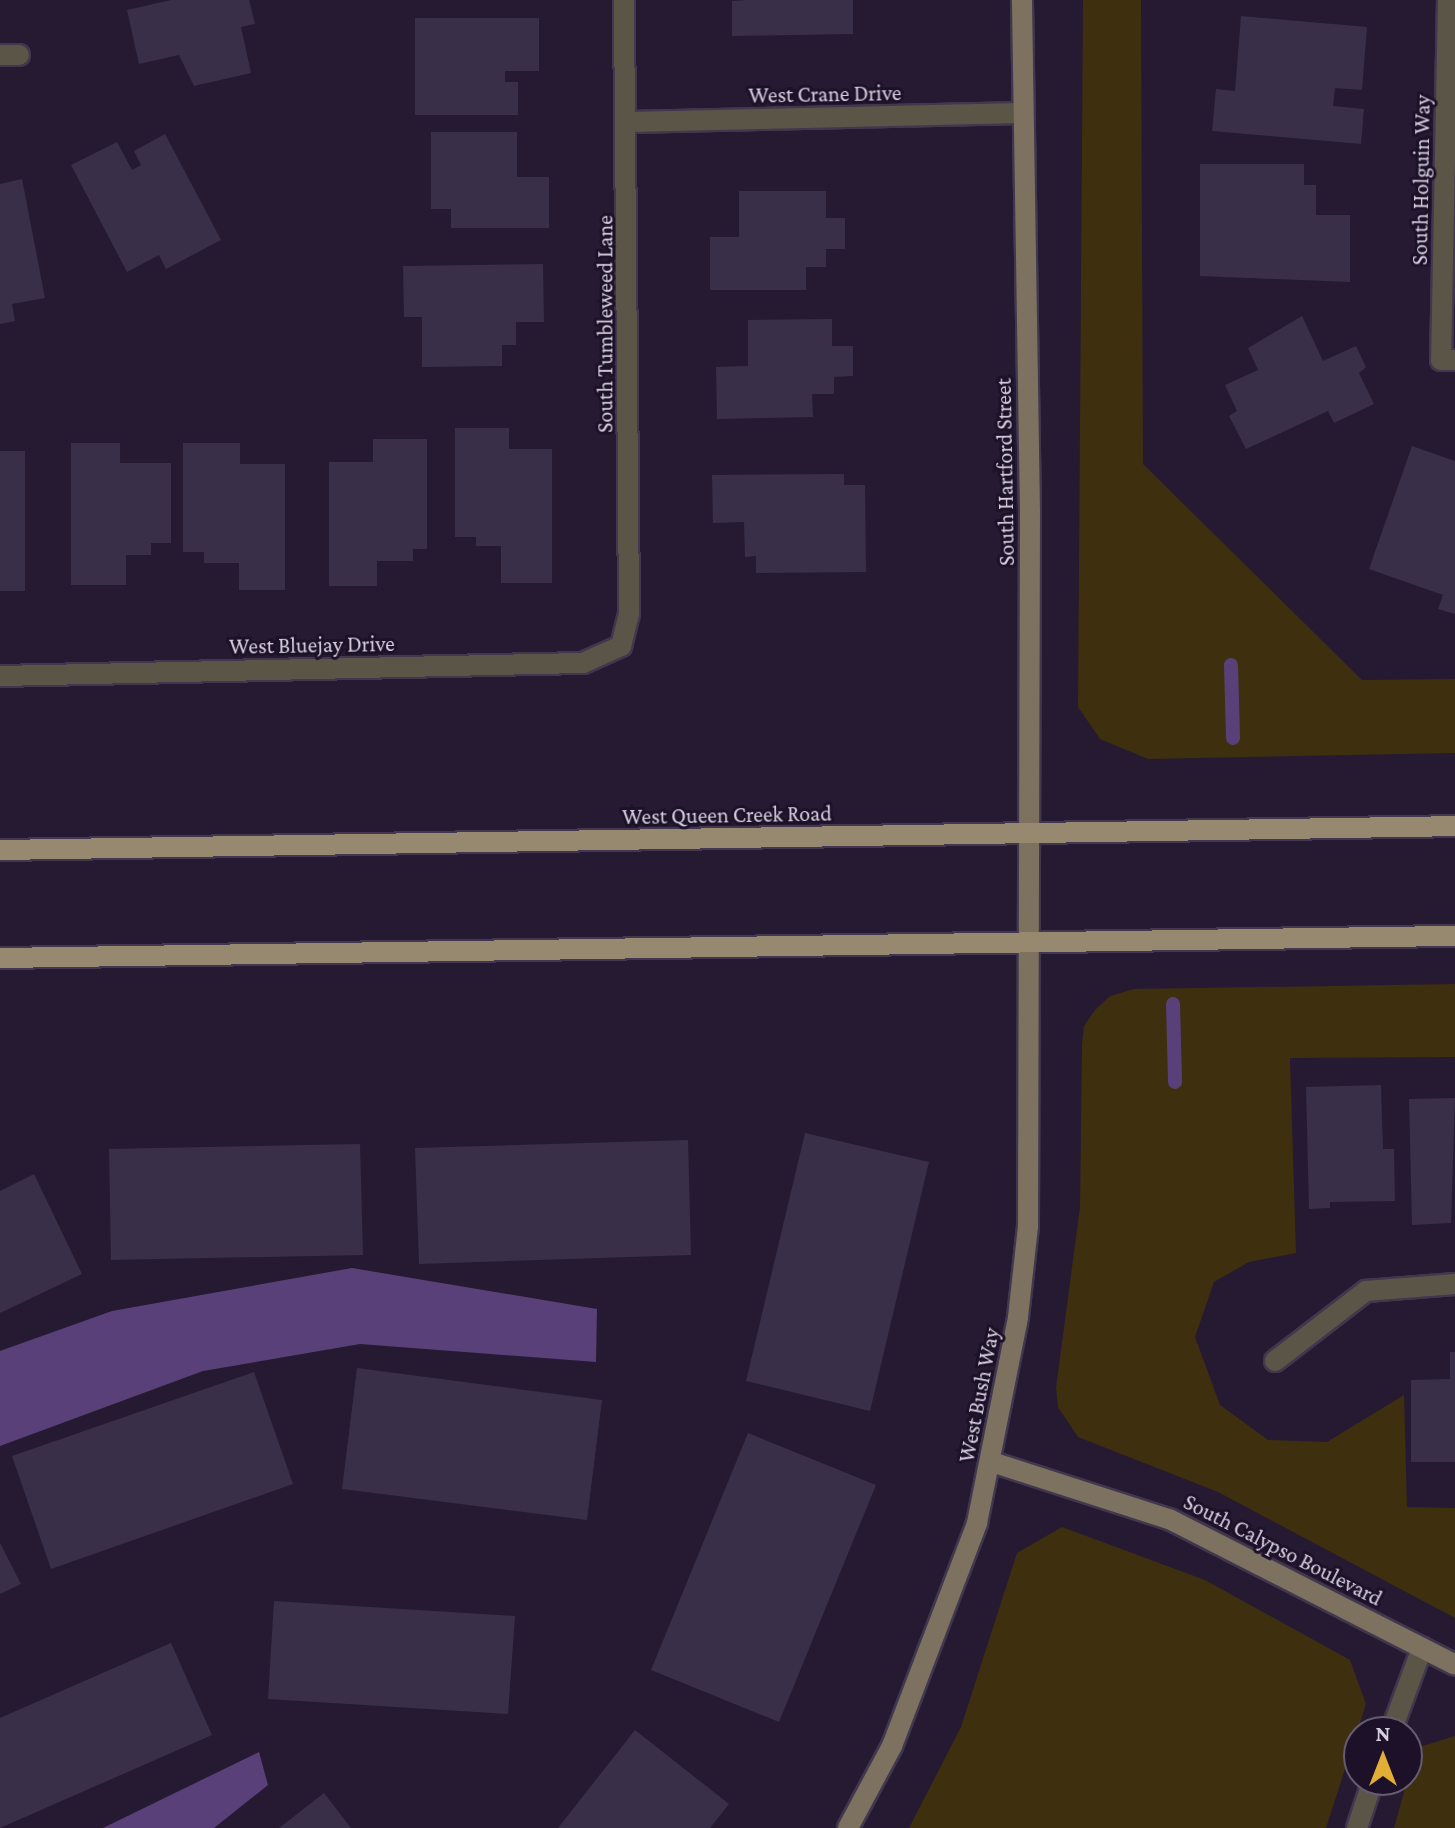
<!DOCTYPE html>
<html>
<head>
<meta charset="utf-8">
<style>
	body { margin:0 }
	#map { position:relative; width:1455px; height:1828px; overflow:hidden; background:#251a32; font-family:"Crimson Pro",serif }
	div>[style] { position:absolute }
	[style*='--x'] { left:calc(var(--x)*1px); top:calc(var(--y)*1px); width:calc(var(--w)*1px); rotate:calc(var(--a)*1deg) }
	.green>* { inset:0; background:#3e2f0f }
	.water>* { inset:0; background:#5a4078 }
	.stream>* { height:14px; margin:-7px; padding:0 7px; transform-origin:7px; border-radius:7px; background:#5a4078 }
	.building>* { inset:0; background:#3a2f48 }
	.roads { filter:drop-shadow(2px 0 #41374e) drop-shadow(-2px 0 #41374e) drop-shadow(0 2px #41374e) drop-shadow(0 -2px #41374e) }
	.street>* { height:20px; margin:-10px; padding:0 10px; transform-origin:10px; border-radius:10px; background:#5b5548 }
	.secondary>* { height:20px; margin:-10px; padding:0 10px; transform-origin:10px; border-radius:10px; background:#7c725f }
	.primary>* { height:20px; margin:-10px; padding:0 10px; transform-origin:10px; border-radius:10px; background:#968970 }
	span { translate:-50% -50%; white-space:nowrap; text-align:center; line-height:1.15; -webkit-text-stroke:6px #1c1128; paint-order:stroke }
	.street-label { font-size:22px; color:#d5cfdf }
	.north { position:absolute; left:1343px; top:1716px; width:80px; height:80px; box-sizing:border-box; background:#1c1128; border:2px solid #665d71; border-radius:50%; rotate:0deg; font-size:22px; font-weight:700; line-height:32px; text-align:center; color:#d5cfdf }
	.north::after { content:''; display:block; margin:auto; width:28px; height:36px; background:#e3ae35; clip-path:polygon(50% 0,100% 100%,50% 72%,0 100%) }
</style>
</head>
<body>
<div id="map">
	<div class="green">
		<div style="clip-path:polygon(1083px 0,1141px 0,1143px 464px,1362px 680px,1455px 679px,1455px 753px,1148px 759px,1100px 739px,1078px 707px)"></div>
		<div style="clip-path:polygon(1455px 984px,1455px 1057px,1290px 1058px,1296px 1253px,1249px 1262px,1214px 1282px,1195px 1337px,1220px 1405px,1268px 1440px,1327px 1442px,1404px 1395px,1407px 1507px,1455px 1508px,1455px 1618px,1218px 1492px,1078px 1437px,1058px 1407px,1056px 1388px,1080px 1207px,1082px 1044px,1084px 1026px,1095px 1010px,1110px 996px,1134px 989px)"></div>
		<div style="clip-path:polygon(1062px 1527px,1205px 1580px,1350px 1660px,1366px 1704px,1326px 1828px,909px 1828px,961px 1727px,1017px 1553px)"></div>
		<div style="clip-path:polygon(1455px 1736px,1455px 1828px,1394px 1828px,1416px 1748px)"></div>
	</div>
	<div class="water">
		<div style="clip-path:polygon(352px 1268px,597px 1309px,596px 1362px,360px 1344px,203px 1371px,0 1446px,0 1351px,112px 1311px)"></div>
		<div style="clip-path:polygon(259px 1752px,268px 1785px,214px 1828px,103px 1828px)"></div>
	</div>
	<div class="stream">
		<div style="--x:1231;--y:665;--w:73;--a:88.4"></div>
		<div style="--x:1173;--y:1004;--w:78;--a:88.5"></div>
	</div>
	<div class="building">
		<div style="clip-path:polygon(171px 0,249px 0,255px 24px,241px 27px,251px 73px,194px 86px,179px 55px,139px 64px,127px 10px)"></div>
		<div style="clip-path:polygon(747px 0,853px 0,853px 34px,732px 36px,732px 1px)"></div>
		<div style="clip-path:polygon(1241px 16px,1367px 27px,1362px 90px,1335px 88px,1333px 106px,1364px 109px,1361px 144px,1212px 131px,1216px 89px,1235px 91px)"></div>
		<div style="clip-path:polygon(415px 18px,539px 18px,539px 71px,505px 71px,505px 82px,518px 82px,518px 115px,415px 115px)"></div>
		<div style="clip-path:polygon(431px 132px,517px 132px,517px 177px,549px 177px,549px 228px,451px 228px,451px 209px,431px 209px)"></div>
		<div style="clip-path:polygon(165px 134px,221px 240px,166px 269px,159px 255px,127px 272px,71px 165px,117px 142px,132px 170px,141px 165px,134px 151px)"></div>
		<div style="clip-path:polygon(1200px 164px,1304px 164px,1304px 185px,1316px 185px,1316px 215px,1350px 215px,1350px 282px,1200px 276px)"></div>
		<div style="clip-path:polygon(22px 179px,45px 298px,12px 304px,15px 321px,0 324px,0 184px)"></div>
		<div style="clip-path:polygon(739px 191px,826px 191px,826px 218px,845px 218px,845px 249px,826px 249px,826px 267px,806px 267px,806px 290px,710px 290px,710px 237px,739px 237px)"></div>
		<div style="clip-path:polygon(543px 264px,544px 322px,516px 322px,516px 345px,502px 345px,502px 366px,422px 367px,422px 317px,404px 317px,403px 266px)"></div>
		<div style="clip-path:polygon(1302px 316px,1323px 361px,1356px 346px,1366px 367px,1359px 373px,1374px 404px,1334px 423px,1328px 411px,1246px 449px,1229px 416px,1237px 411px,1225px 385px,1258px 370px,1248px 348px)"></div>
		<div style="clip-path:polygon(832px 319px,832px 346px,853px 346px,853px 376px,834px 377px,834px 394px,812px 394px,813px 417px,717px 419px,716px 367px,748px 366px,748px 320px)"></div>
		<div style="clip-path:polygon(455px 428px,509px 428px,509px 449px,552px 449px,552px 583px,501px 583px,501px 546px,476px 546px,476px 537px,455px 537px)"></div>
		<div style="clip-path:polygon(373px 439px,427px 439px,427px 549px,413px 549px,413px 561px,377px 561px,377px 586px,329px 586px,329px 462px,373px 462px)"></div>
		<div style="clip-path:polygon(71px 443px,120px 443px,120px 463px,171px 463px,171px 543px,151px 543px,151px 555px,126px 555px,126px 585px,71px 585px)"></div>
		<div style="clip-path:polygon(183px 443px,240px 443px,240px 464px,285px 464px,285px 590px,239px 590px,239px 563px,204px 563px,204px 552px,183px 552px)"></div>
		<div style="clip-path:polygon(1412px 446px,1455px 461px,1455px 614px,1438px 609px,1443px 595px,1369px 569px)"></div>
		<div style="clip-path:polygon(0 451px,25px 451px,25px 591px,0 591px)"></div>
		<div style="clip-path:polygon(844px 474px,844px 485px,865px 485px,866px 572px,756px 573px,756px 556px,745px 557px,744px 522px,713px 523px,712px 475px)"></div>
		<div style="clip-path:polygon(1381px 1085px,1383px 1149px,1394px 1149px,1395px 1201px,1330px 1202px,1330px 1208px,1309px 1209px,1306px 1087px)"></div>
		<div style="clip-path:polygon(1455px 1098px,1451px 1223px,1412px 1225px,1409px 1099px)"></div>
		<div style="clip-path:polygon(805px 1133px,929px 1162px,870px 1411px,746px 1381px)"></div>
		<div style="clip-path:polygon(688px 1140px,691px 1255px,419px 1264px,415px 1148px)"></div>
		<div style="clip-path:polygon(360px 1144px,363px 1255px,111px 1260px,109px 1149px)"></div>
		<div style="clip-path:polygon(34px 1174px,82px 1274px,0 1313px,0 1191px)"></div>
		<div style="clip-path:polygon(1450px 1352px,1455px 1352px,1455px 1462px,1411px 1462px,1411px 1380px,1450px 1379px)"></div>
		<div style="clip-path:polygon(357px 1368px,602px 1400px,587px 1520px,342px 1489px)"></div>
		<div style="clip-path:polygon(254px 1372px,293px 1484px,51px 1569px,12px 1456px)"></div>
		<div style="clip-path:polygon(748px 1433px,876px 1485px,779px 1722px,651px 1670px)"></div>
		<div style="clip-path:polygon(0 1543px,21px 1584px,0 1594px)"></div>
		<div style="clip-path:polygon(274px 1601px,515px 1616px,508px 1714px,268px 1699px)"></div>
		<div style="clip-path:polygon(171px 1643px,212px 1735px,0 1828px,0 1718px)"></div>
		<div style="clip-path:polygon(635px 1730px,729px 1804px,710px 1828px,558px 1828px)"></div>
		<div style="clip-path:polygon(324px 1793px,351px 1828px,279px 1828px)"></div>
	</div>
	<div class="roads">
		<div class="street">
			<div style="--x:1448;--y:0;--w:360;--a:91.1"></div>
			<div style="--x:1441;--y:360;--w:14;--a:0"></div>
			<div style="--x:0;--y:55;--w:19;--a:0"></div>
			<div style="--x:629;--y:122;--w:393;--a:-1.3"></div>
			<div style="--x:0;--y:676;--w:583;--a:-1.28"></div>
			<div style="--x:583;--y:663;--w:42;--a:-24.1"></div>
			<div style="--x:621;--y:646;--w:33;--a:-76"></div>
			<div style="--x:629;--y:614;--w:614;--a:-90.47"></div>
			<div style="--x:1275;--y:1361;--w:115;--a:-37.6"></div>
			<div style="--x:1366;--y:1291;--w:89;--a:-4.5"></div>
			<div style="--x:1391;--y:1732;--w:90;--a:-69.7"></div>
			<div style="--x:1357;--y:1828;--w:51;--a:-71.6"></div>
		</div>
		<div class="secondary">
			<div style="--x:992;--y:1462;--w:186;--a:17.9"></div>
			<div style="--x:1169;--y:1519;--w:321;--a:27"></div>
			<div style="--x:848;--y:1828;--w:93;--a:-61.8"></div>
			<div style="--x:892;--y:1746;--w:239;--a:-69.1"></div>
			<div style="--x:977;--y:1523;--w:210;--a:-78.7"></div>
			<div style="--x:1018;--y:1317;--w:91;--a:-83.7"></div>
			<div style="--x:1028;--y:1227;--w:715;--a:-89.84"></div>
			<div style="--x:1030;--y:512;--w:512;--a:-90.9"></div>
		</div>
		<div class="primary">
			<div style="--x:0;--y:850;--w:1455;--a:-0.94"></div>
			<div style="--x:0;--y:958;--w:1455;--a:-0.87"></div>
		</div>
	</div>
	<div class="street-label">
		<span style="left:825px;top:94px;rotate:-1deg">West Crane Drive</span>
		<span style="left:1421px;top:180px;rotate:-89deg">South Holguin Way</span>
		<span style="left:605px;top:324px;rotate:-90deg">South Tumbleweed Lane</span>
		<span style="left:1005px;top:472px;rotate:-91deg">South Hartford Street</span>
		<span style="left:312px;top:645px;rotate:-1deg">West Bluejay Drive</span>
		<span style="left:727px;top:815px;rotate:-1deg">West Queen Creek Road</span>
		<span style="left:979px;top:1395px;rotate:-79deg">West Bush Way</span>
		<span style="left:1283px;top:1550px;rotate:27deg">South Calypso Boulevard</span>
	</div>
	<div class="north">N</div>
</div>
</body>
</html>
